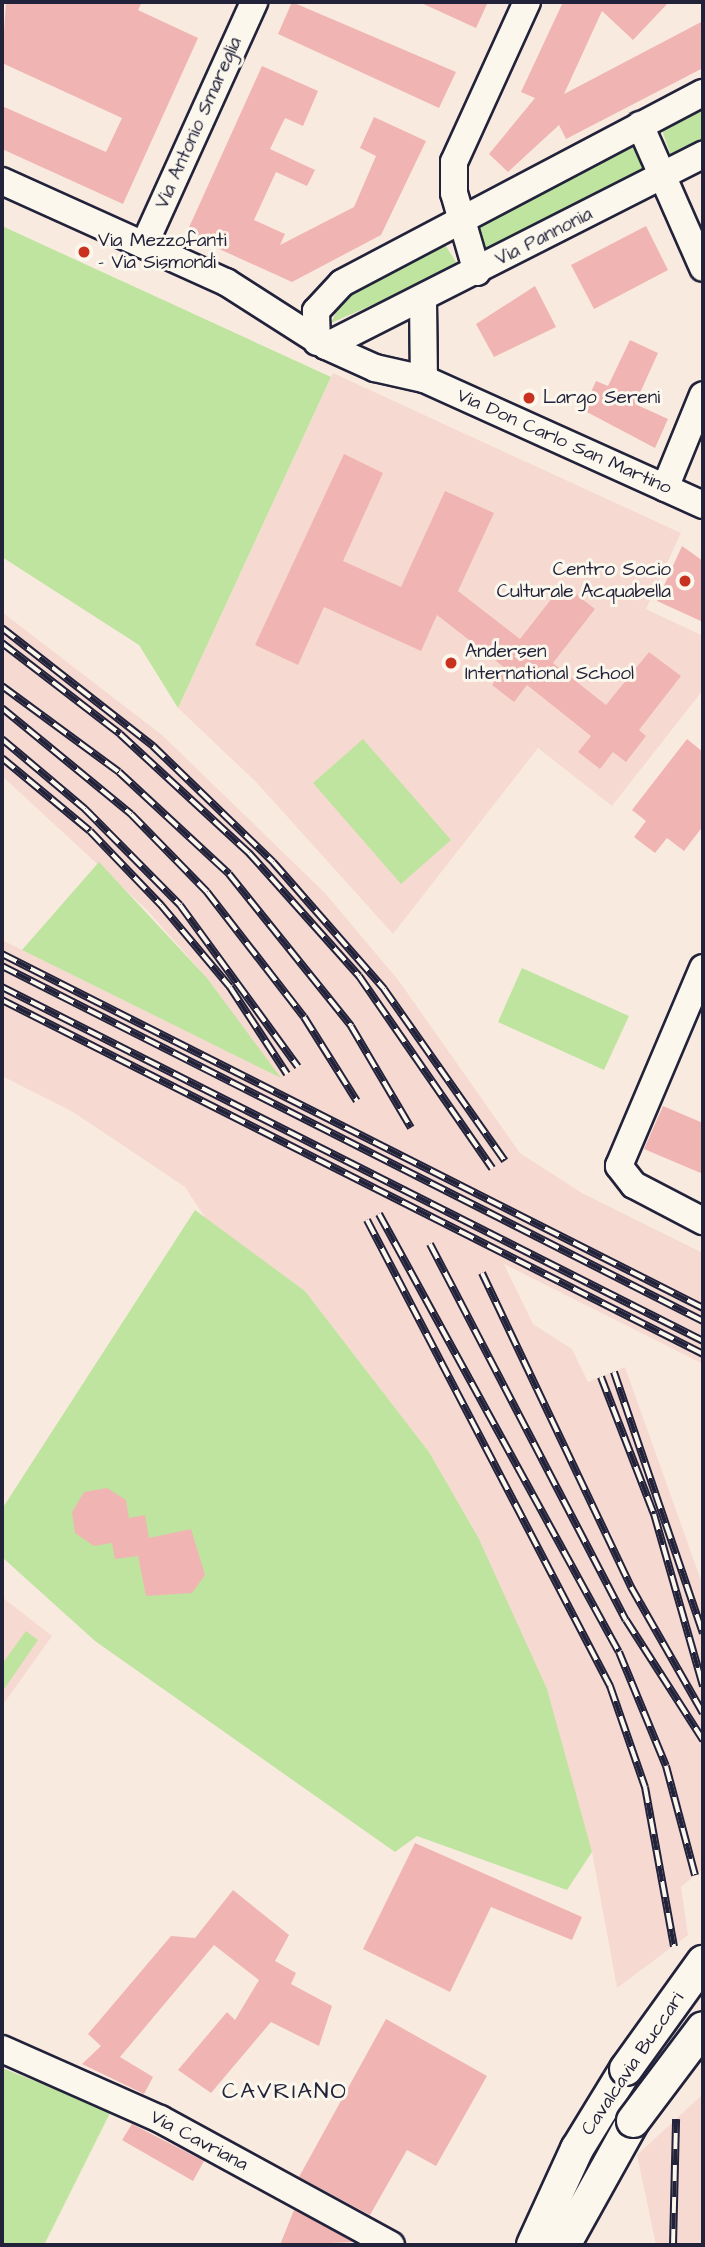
<!DOCTYPE html>
<html>
<head>
<meta charset="utf-8">
<style>
	body { margin:0 }
	#map { position:relative; width:705px; height:2247px; overflow:hidden; background:#f9eae0; font-family:"Architects Daughter",sans-serif }
	div>[style] { position:absolute }
	[style*='--x'] { left:calc(var(--x)*1px); top:calc(var(--y)*1px); width:calc(var(--w)*1px); rotate:calc(var(--a)*1deg) }
	.built>* { inset:0; background:#f6dad2 }
	.green>* { inset:0; background:#bee49f }
	.building>* { inset:0; background:#f0b5b2 }
	.roads { filter:drop-shadow(2px 0 #22223b) drop-shadow(-2px 0 #22223b) drop-shadow(0 2px #22223b) drop-shadow(0 -2px #22223b) }
	.minor>* { height:26px; margin:-13px; padding:0 13px; transform-origin:13px; border-radius:13px; background:#fbf7ec }
	.tertiary>* { height:32px; margin:-16px; padding:0 16px; transform-origin:16px; border-radius:16px; background:#fbf7ec }
	.rail>* { height:8px; margin-top:-4px; transform-origin:0; background:repeating-linear-gradient(90deg,#fbf7ec 0 16px,#22223b 0 32px); box-sizing:border-box; border-block:2px solid #22223b }
	.bridges { filter:drop-shadow(2px 0 #22223b) drop-shadow(-2px 0 #22223b) drop-shadow(0 2px #22223b) drop-shadow(0 -2px #22223b) }
	.tertiary-bridge>* { height:32px; margin:-16px; padding:0 16px; transform-origin:16px; border-radius:16px; background:#fbf7ec }
	.dots>* { width:19px; height:19px; translate:-50% -50%; box-sizing:border-box; border:4px solid #fbf7ec; border-radius:50% }
	span { translate:-50% -50%; white-space:nowrap; text-align:center; line-height:1.15; -webkit-text-stroke:6px #fbf7ec; paint-order:stroke }
	.street-label { font-size:19px; color:#22223b }
	.poi-label { font-size:19px; color:#22223b }
	.left { translate:0 -50%; text-align:left }
	.right { translate:-100% -50%; text-align:right }
	.quarter-label { font-size:23px; color:#22223b; letter-spacing:2px }
	.frame { position:absolute; inset:0; border:4px solid #22223b; pointer-events:none }
</style>
</head>
<body>
<div id="map">
	<div class="built">
		<div style="clip-path:polygon(333px 373px,681px 533px,646px 609px,703px 636px,703px 690px,612px 806px,538px 748px,393px 934px,256px 782px,178px 708px)"></div>
		<div style="clip-path:polygon(2px 612px,162px 735px,325px 893px,399px 981px,520px 1153px,582px 1193px,703px 1253px,703px 1364px,504px 1264px,533px 1324px,572px 1349px,588px 1382px,625px 1367px,703px 1586px,703px 1869px,681px 1887px,688px 1935px,617px 1988px,592px 1852px,478px 1537px,429px 1452px,305px 1291px,206px 1219px,185px 1187px,73px 1112px,2px 1076px,2px 940px,279px 1077px,207px 978px,147px 910px,2px 776px)"></div>
		<div style="clip-path:polygon(2px 1597px,52px 1636px,2px 1706px)"></div>
		<div style="clip-path:polygon(703px 2094px,703px 2245px,656px 2245px,637px 2155px)"></div>
	</div>
	<div class="green">
		<div style="clip-path:polygon(703px 107px,703px 145px,671px 156px,662px 130px)"></div>
		<div style="clip-path:polygon(627px 146px,636px 147px,647px 170px,492px 254px,480px 250px,475px 226px)"></div>
		<div style="clip-path:polygon(2px 226px,331px 377px,178px 708px,139px 645px,2px 557px)"></div>
		<div style="clip-path:polygon(444px 243px,459px 267px,331px 323px,344px 295px)"></div>
		<div style="clip-path:polygon(363px 739px,451px 840px,401px 884px,313px 783px)"></div>
		<div style="clip-path:polygon(99px 862px,207px 978px,281px 1078px,22px 950px)"></div>
		<div style="clip-path:polygon(522px 968px,629px 1016px,604px 1070px,498px 1022px)"></div>
		<div style="clip-path:polygon(195px 1210px,305px 1291px,429px 1452px,478px 1537px,547px 1689px,592px 1852px,567px 1890px,417px 1836px,395px 1852px,95px 1641px,2px 1557px,2px 1509px)"></div>
		<div style="clip-path:polygon(26px 1631px,38px 1640px,2px 1692px,2px 1664px)"></div>
		<div style="clip-path:polygon(2px 2068px,111px 2111px,44px 2245px,2px 2245px)"></div>
	</div>
	<div class="building">
		<div style="clip-path:polygon(6px 2px,142px 2px,138px 10px,198px 38px,123px 204px,2px 149px,2px 106px,106px 152px,122px 118px,2px 63px)"></div>
		<div style="clip-path:polygon(292px 2px,456px 72px,439px 108px,278px 34px)"></div>
		<div style="clip-path:polygon(419px 2px,488px 2px,476px 28px)"></div>
		<div style="clip-path:polygon(563px 2px,669px 2px,633px 40px,602px 11px,564px 94px,703px 21px,703px 68px,566px 139px,559px 125px,508px 172px,489px 154px,535px 98px,521px 92px)"></div>
		<div style="clip-path:polygon(262px 66px,318px 91px,303px 126px,285px 118px,270px 149px,315px 170px,307px 186px,276px 172px,254px 220px,285px 234px,280px 245px,354px 207px,376px 156px,360px 148px,374px 117px,426px 141px,381px 235px,292px 282px,186px 234px)"></div>
		<div style="clip-path:polygon(646px 226px,668px 270px,594px 309px,571px 265px)"></div>
		<div style="clip-path:polygon(535px 286px,556px 327px,494px 357px,476px 324px)"></div>
		<div style="clip-path:polygon(630px 340px,658px 353px,635px 404px,668px 419px,655px 448px,583px 410px,596px 381px,608px 386px)"></div>
		<div style="clip-path:polygon(344px 454px,383px 473px,343px 561px,401px 587px,445px 491px,494px 513px,458px 591px,520px 639px,563px 584px,595px 609px,553px 663px,606px 705px,649px 652px,681px 676px,639px 730px,646px 736px,626px 762px,613px 752px,600px 769px,578px 752px,591px 736px,527px 685px,514px 702px,492px 685px,505px 668px,437px 615px,421px 651px,324px 607px,298px 665px,255px 645px)"></div>
		<div style="clip-path:polygon(682px 546px,703px 561px,703px 622px,657px 601px)"></div>
		<div style="clip-path:polygon(687px 739px,703px 752px,703px 826px,684px 851px,667px 838px,655px 853px,634px 837px,646px 821px,632px 810px)"></div>
		<div style="clip-path:polygon(663px 1106px,703px 1123px,703px 1174px,644px 1149px)"></div>
		<div style="clip-path:polygon(107px 1488px,126px 1500px,129px 1518px,145px 1515px,149px 1538px,191px 1529px,205px 1575px,192px 1593px,146px 1596px,138px 1556px,115px 1559px,112px 1543px,94px 1546px,75px 1533px,72px 1512px,84px 1492px)"></div>
		<div style="clip-path:polygon(415px 1843px,582px 1917px,572px 1940px,491px 1907px,450px 1992px,363px 1949px)"></div>
		<div style="clip-path:polygon(233px 1890px,289px 1935px,275px 1961px,296px 1973px,291px 1984px,332px 2006px,319px 2046px,271px 2022px,211px 2093px,178px 2070px,227px 2012px,235px 2020px,259px 1980px,214px 1945px,120px 2057px,153px 2077px,144px 2094px,82px 2064px,101px 2046px,88px 2034px,171px 1936px,195px 1938px)"></div>
		<div style="clip-path:polygon(386px 2019px,487px 2076px,436px 2166px,407px 2150px,370px 2215px,299px 2177px)"></div>
		<div style="clip-path:polygon(132px 2124px,204px 2161px,193px 2181px,122px 2140px)"></div>
		<div style="clip-path:polygon(294px 2210px,354px 2242px,280px 2245px)"></div>
	</div>
	<div class="roads">
		<div class="minor">
			<div style="--x:640;--y:125;--w:156;--a:66.2"></div>
			<div style="--x:2;--y:181;--w:246;--a:24.3"></div>
			<div style="--x:226;--y:282;--w:119;--a:32.6"></div>
			<div style="--x:326;--y:346;--w:54;--a:24.2"></div>
			<div style="--x:375;--y:368;--w:50;--a:12.7"></div>
			<div style="--x:424;--y:379;--w:306;--a:24.3"></div>
			<div style="--x:144;--y:245;--w:267;--a:-65.6"></div>
			<div style="--x:477;--y:272;--w:82;--a:-106.2"></div>
			<div style="--x:454;--y:193;--w:31;--a:-90"></div>
			<div style="--x:454;--y:162;--w:176;--a:-65.5"></div>
			<div style="--x:423;--y:300;--w:79;--a:89.3"></div>
			<div style="--x:317;--y:342;--w:31;--a:-92"></div>
			<div style="--x:316;--y:311;--w:38;--a:-47"></div>
			<div style="--x:342;--y:283;--w:408;--a:-27.8"></div>
			<div style="--x:326;--y:346;--w:423;--a:-26.9"></div>
			<div style="--x:665;--y:488;--w:100;--a:-67.8"></div>
			<div style="--x:703;--y:968;--w:215;--a:113"></div>
			<div style="--x:619;--y:1166;--w:24;--a:52"></div>
			<div style="--x:634;--y:1185;--w:78;--a:27.6"></div>
			<div style="--x:2;--y:2049;--w:173;--a:23.9"></div>
			<div style="--x:160;--y:2119;--w:263;--a:28.6"></div>
		</div>
		<div class="tertiary">
			<div style="--x:533;--y:2245;--w:106;--a:-65.4"></div>
			<div style="--x:577;--y:2149;--w:94;--a:-58.5"></div>
			<div style="--x:564;--y:2245;--w:142;--a:-60.9"></div>
		</div>
	</div>
	<div class="rail">
		<div style="--x:2;--y:628;--w:192;--a:38"></div>
		<div style="--x:153;--y:746;--w:167;--a:44"></div>
		<div style="--x:273;--y:862;--w:169;--a:48.8"></div>
		<div style="--x:384;--y:989;--w:210;--a:54.9"></div>
		<div style="--x:2;--y:643;--w:149;--a:37.6"></div>
		<div style="--x:120;--y:734;--w:176;--a:42.7"></div>
		<div style="--x:249;--y:853;--w:165;--a:48.2"></div>
		<div style="--x:359;--y:976;--w:234;--a:55.3"></div>
		<div style="--x:2;--y:686;--w:145;--a:36.3"></div>
		<div style="--x:119;--y:772;--w:150;--a:42.8"></div>
		<div style="--x:229;--y:874;--w:195;--a:51.2"></div>
		<div style="--x:351;--y:1026;--w:118;--a:59.5"></div>
		<div style="--x:2;--y:708;--w:167;--a:39.4"></div>
		<div style="--x:131;--y:814;--w:109;--a:45.7"></div>
		<div style="--x:207;--y:892;--w:158;--a:52.2"></div>
		<div style="--x:304;--y:1017;--w:99;--a:57.8"></div>
		<div style="--x:2;--y:739;--w:109;--a:40.1"></div>
		<div style="--x:85;--y:809;--w:135;--a:45.3"></div>
		<div style="--x:180;--y:905;--w:200;--a:53.9"></div>
		<div style="--x:2;--y:758;--w:114;--a:39.7"></div>
		<div style="--x:90;--y:831;--w:103;--a:46.2"></div>
		<div style="--x:161;--y:905;--w:107;--a:49.9"></div>
		<div style="--x:230;--y:987;--w:104;--a:56.8"></div>
		<div style="--x:2;--y:954;--w:785;--a:26.79"></div>
		<div style="--x:2;--y:966;--w:786;--a:26.86"></div>
		<div style="--x:2;--y:987;--w:785;--a:26.79"></div>
		<div style="--x:2;--y:1000;--w:785;--a:26.79"></div>
		<div style="--x:379;--y:1214;--w:499;--a:61.3"></div>
		<div style="--x:619;--y:1652;--w:123;--a:67.6"></div>
		<div style="--x:666;--y:1766;--w:113;--a:75.1"></div>
		<div style="--x:367;--y:1220;--w:526;--a:62.46"></div>
		<div style="--x:610;--y:1686;--w:107;--a:70.9"></div>
		<div style="--x:645;--y:1787;--w:162;--a:79.7"></div>
		<div style="--x:430;--y:1244;--w:424;--a:62.5"></div>
		<div style="--x:626;--y:1620;--w:143;--a:57.3"></div>
		<div style="--x:482;--y:1273;--w:348;--a:64.6"></div>
		<div style="--x:631;--y:1587;--w:145;--a:60.3"></div>
		<div style="--x:614;--y:1372;--w:276;--a:71.2"></div>
		<div style="--x:601;--y:1377;--w:147;--a:68.9"></div>
		<div style="--x:654;--y:1514;--w:179;--a:74.1"></div>
		<div style="--x:673;--y:2245;--w:126;--a:-88.6"></div>
	</div>
	<div class="bridges">
		<div class="tertiary-bridge">
			<div style="--x:626;--y:2069;--w:132;--a:-54.3"></div>
			<div style="--x:633;--y:2121;--w:116;--a:-53"></div>
		</div>
	</div>
	<div class="dots">
		<div style="left:84px;top:252px;background:#c8321e"></div>
		<div style="left:529px;top:398px;background:#c8321e"></div>
		<div style="left:685px;top:581px;background:#c8321e"></div>
		<div style="left:451px;top:663px;background:#c8321e"></div>
	</div>
	<div class="street-label">
		<span style="left:199px;top:123px;rotate:-66deg">Via Antonio Smareglia</span>
		<span style="left:544px;top:237px;rotate:-27deg">Via Pannonia</span>
		<span style="left:564px;top:442px;rotate:24deg">Via Don Carlo San Martino</span>
		<span style="left:633px;top:2064px;rotate:-56deg">Cavalcavia Buccari</span>
		<span style="left:199px;top:2141px;rotate:28deg">Via Cavriana</span>
	</div>
	<div class="poi-label">
		<span class="left" style="left:98px;top:252px">Via Mezzofanti<br>- Via Sismondi</span>
		<span class="left" style="left:543px;top:398px">Largo Sereni</span>
		<span class="right" style="left:671px;top:581px">Centro Socio<br>Culturale Acquabella</span>
		<span class="left" style="left:465px;top:663px">Andersen<br>International School</span>
	</div>
	<div class="quarter-label">
		<span style="left:285px;top:2091px">CAVRIANO</span>
	</div>
	<div class="frame"></div>
</div>
</body>
</html>
